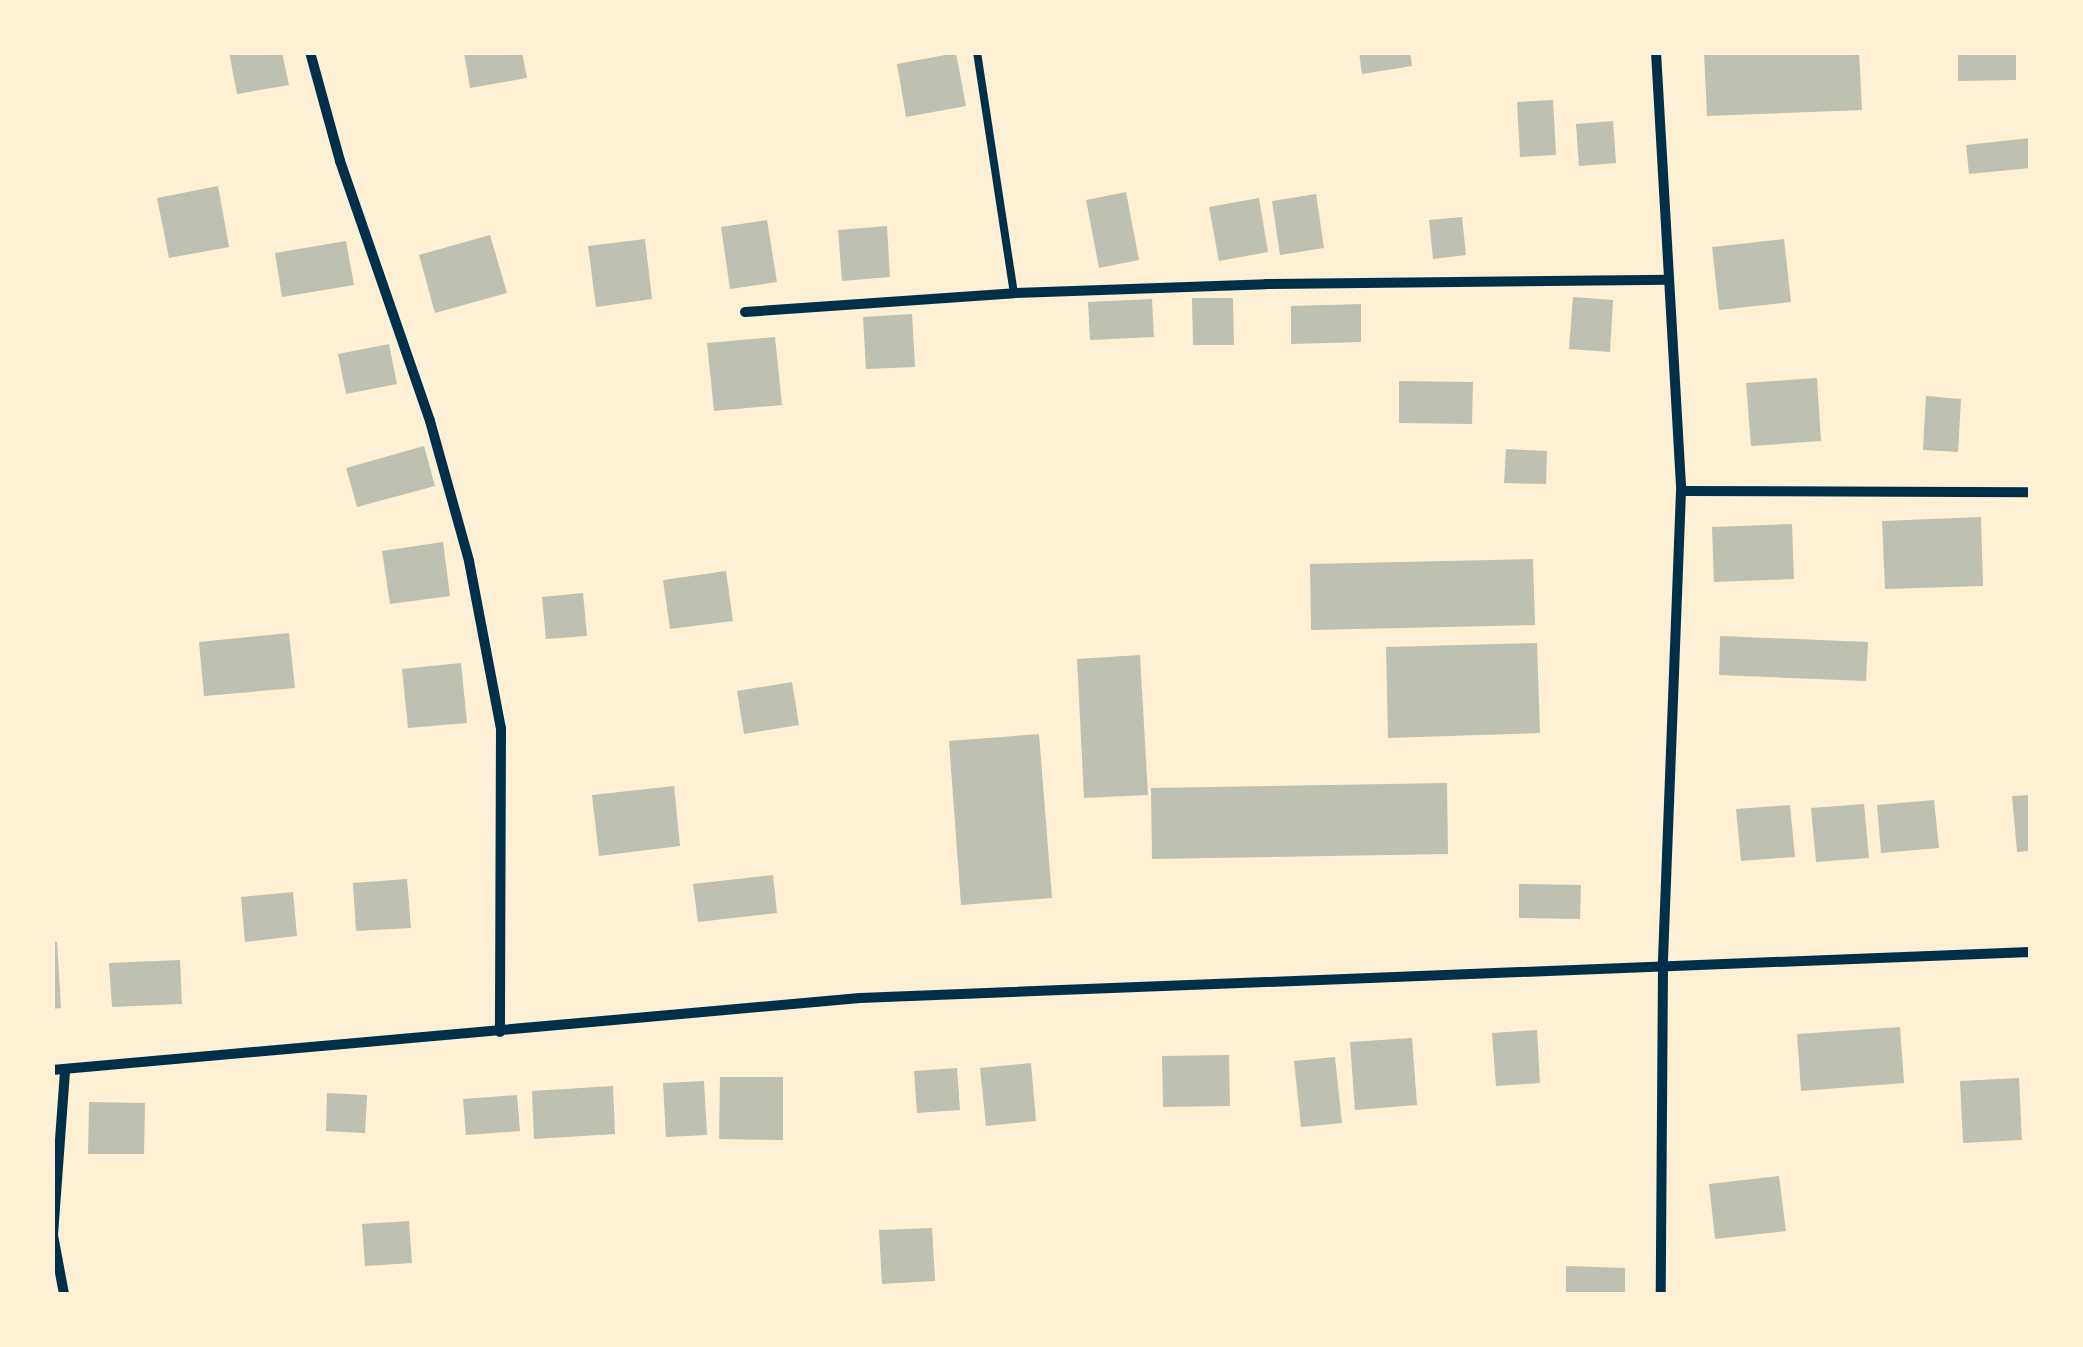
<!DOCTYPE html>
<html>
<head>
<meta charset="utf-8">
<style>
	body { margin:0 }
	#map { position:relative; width:2083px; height:1347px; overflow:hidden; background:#fdf0d5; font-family:Raleway,sans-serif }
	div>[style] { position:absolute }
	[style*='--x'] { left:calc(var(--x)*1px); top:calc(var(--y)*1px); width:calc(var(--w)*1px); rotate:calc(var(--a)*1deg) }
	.building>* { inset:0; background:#bec0b2 }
	.service>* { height:8px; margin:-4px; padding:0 4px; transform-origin:4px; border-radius:4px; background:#003049 }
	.minor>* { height:10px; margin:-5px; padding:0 5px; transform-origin:5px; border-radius:5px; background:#003049 }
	span { translate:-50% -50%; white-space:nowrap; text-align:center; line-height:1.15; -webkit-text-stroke:8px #fdf0d5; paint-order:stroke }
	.frame { position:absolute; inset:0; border:55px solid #fdf0d5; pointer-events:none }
</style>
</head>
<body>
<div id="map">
	<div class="building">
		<div style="clip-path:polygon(229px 52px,282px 52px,289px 85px,237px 94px)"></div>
		<div style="clip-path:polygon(464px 52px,522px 52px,527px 78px,470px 88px)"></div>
		<div style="clip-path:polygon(1359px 52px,1410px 52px,1412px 66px,1362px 74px)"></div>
		<div style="clip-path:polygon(1704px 52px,1859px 52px,1862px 110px,1707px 116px)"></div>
		<div style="clip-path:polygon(1958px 52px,2016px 52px,2016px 80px,1958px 81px)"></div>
		<div style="clip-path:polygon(956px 53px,966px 106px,906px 117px,897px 64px)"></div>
		<div style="clip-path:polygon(1553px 100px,1556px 155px,1520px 157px,1517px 102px)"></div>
		<div style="clip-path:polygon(1613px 121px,1616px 163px,1579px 166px,1576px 124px)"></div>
		<div style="clip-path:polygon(2030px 138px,2030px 168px,1969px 174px,1966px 145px)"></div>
		<div style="clip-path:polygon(218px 186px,229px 247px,169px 258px,157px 198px)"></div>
		<div style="clip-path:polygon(1126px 192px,1139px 260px,1099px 268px,1086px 200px)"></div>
		<div style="clip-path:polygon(1316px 194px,1324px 248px,1280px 255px,1272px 201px)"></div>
		<div style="clip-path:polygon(1259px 198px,1268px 252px,1219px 261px,1209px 207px)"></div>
		<div style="clip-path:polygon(1462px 217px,1466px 255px,1433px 259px,1429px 220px)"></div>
		<div style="clip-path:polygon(767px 220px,777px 282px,730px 289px,721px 227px)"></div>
		<div style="clip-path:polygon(887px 226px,890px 277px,842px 281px,838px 230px)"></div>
		<div style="clip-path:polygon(490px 235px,507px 293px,435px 313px,419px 255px)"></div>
		<div style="clip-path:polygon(645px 239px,652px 299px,596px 307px,588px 246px)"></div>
		<div style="clip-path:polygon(1784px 239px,1791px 302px,1719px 310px,1712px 247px)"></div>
		<div style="clip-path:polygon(346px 241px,354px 285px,282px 297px,275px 253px)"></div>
		<div style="clip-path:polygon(1573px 297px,1613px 300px,1610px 352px,1569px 349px)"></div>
		<div style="clip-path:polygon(1192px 298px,1233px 298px,1234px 345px,1193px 345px)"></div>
		<div style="clip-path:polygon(1152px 299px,1154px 337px,1090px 340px,1088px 302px)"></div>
		<div style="clip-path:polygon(1361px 304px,1361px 342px,1291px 344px,1291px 306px)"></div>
		<div style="clip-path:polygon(912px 314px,915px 367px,866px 369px,863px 317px)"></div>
		<div style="clip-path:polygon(775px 337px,782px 405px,714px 411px,707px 343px)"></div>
		<div style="clip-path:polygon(389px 344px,397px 384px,346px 394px,338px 354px)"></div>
		<div style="clip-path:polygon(1817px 378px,1821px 441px,1751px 446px,1746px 383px)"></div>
		<div style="clip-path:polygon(1399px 381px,1473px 382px,1472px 424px,1399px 423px)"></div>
		<div style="clip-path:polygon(1926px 396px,1961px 399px,1958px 452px,1923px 450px)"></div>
		<div style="clip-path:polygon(424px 446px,435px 486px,357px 507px,346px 468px)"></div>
		<div style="clip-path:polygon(1506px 449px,1547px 451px,1546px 484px,1504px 483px)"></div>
		<div style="clip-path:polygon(1981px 517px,1983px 586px,1885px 589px,1882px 521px)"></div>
		<div style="clip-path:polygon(1792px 524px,1794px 579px,1714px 582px,1712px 527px)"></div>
		<div style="clip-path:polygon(443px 542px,450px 596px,390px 604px,382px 551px)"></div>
		<div style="clip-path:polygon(1533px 559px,1535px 625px,1311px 630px,1310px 564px)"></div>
		<div style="clip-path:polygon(726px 571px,733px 621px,670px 629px,663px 580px)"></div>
		<div style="clip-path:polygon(583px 593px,587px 636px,546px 639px,542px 597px)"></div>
		<div style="clip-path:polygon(289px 633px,295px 688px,204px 696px,199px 642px)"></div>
		<div style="clip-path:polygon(1720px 636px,1868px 642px,1866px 681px,1719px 675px)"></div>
		<div style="clip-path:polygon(1537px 643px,1540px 733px,1388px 738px,1386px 647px)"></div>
		<div style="clip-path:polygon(1140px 655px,1148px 795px,1084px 798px,1077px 659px)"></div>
		<div style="clip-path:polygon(461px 663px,467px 723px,408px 728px,402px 669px)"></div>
		<div style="clip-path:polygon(792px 682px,799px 725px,744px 734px,737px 691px)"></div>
		<div style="clip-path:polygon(1039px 734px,1052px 898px,961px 905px,949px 741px)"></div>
		<div style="clip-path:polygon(1447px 783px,1448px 854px,1152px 859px,1151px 788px)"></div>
		<div style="clip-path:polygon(674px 786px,680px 846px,599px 856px,592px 795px)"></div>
		<div style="clip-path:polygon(2030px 795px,2030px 851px,2017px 852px,2012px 796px)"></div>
		<div style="clip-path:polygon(1934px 800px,1939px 848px,1881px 853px,1877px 805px)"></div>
		<div style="clip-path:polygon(1864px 804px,1869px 858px,1816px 862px,1811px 808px)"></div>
		<div style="clip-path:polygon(1790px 805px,1795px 857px,1741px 861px,1736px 809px)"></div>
		<div style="clip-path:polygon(773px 875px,777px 913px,698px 922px,693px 884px)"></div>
		<div style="clip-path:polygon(407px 879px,411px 928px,356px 931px,353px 883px)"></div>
		<div style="clip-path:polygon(1519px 884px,1581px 885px,1580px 919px,1519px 918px)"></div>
		<div style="clip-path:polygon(293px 892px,297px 936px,245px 942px,241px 897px)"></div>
		<div style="clip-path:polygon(52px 942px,57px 942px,61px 1008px,52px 1009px)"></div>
		<div style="clip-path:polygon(180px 960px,182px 1004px,112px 1007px,109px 963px)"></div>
		<div style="clip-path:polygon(1900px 1027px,1904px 1083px,1801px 1091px,1797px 1034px)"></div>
		<div style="clip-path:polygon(1537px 1030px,1540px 1083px,1496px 1086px,1492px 1033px)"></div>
		<div style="clip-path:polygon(1412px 1038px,1417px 1105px,1355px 1110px,1350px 1042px)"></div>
		<div style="clip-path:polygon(1229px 1055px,1230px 1106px,1163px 1107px,1162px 1056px)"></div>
		<div style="clip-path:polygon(1335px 1057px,1342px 1123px,1301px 1127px,1294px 1061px)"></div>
		<div style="clip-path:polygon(1031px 1063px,1036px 1121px,986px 1126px,980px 1068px)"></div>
		<div style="clip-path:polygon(957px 1068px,960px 1110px,917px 1113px,914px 1071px)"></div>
		<div style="clip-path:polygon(720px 1077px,783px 1077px,783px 1140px,719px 1139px)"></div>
		<div style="clip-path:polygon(2019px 1078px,2022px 1140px,1963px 1143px,1960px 1081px)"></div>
		<div style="clip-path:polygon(704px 1081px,707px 1135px,666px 1137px,663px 1083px)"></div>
		<div style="clip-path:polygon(613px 1086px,615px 1134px,534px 1139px,532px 1091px)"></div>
		<div style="clip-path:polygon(327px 1093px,367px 1095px,365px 1133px,326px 1131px)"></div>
		<div style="clip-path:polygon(517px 1095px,520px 1131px,466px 1135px,463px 1099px)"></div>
		<div style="clip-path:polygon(89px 1102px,145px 1103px,144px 1154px,88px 1154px)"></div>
		<div style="clip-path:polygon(1779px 1176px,1786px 1231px,1715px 1239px,1709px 1184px)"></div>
		<div style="clip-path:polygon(409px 1221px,412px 1263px,365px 1266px,362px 1224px)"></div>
		<div style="clip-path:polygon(932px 1228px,935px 1281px,882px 1284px,879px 1230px)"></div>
		<div style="clip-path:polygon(1566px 1266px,1625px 1268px,1625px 1294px,1566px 1294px)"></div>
	</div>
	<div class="service">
		<div style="--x:977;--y:52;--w:244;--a:81.3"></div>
	</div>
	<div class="minor">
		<div style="--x:310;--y:52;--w:113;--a:74.6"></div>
		<div style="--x:340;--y:161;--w:275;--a:70.9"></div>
		<div style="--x:430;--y:421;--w:145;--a:74.4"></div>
		<div style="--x:469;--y:561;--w:170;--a:79.2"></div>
		<div style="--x:501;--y:728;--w:304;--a:90.2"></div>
		<div style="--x:1656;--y:52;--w:440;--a:86.7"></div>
		<div style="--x:1681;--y:491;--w:476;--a:92.2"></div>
		<div style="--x:1663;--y:967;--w:327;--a:90.4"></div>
		<div style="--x:745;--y:312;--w:270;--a:-4"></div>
		<div style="--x:1014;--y:293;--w:252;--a:-2"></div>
		<div style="--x:1266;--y:284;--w:403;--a:-0.6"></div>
		<div style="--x:1681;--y:491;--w:349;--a:0.2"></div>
		<div style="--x:52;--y:1070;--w:811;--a:-5.09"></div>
		<div style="--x:860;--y:998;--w:1171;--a:-2.25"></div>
		<div style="--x:64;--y:1294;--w:60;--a:-100.6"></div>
		<div style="--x:53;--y:1235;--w:165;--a:-85.8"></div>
	</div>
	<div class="frame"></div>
</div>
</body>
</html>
